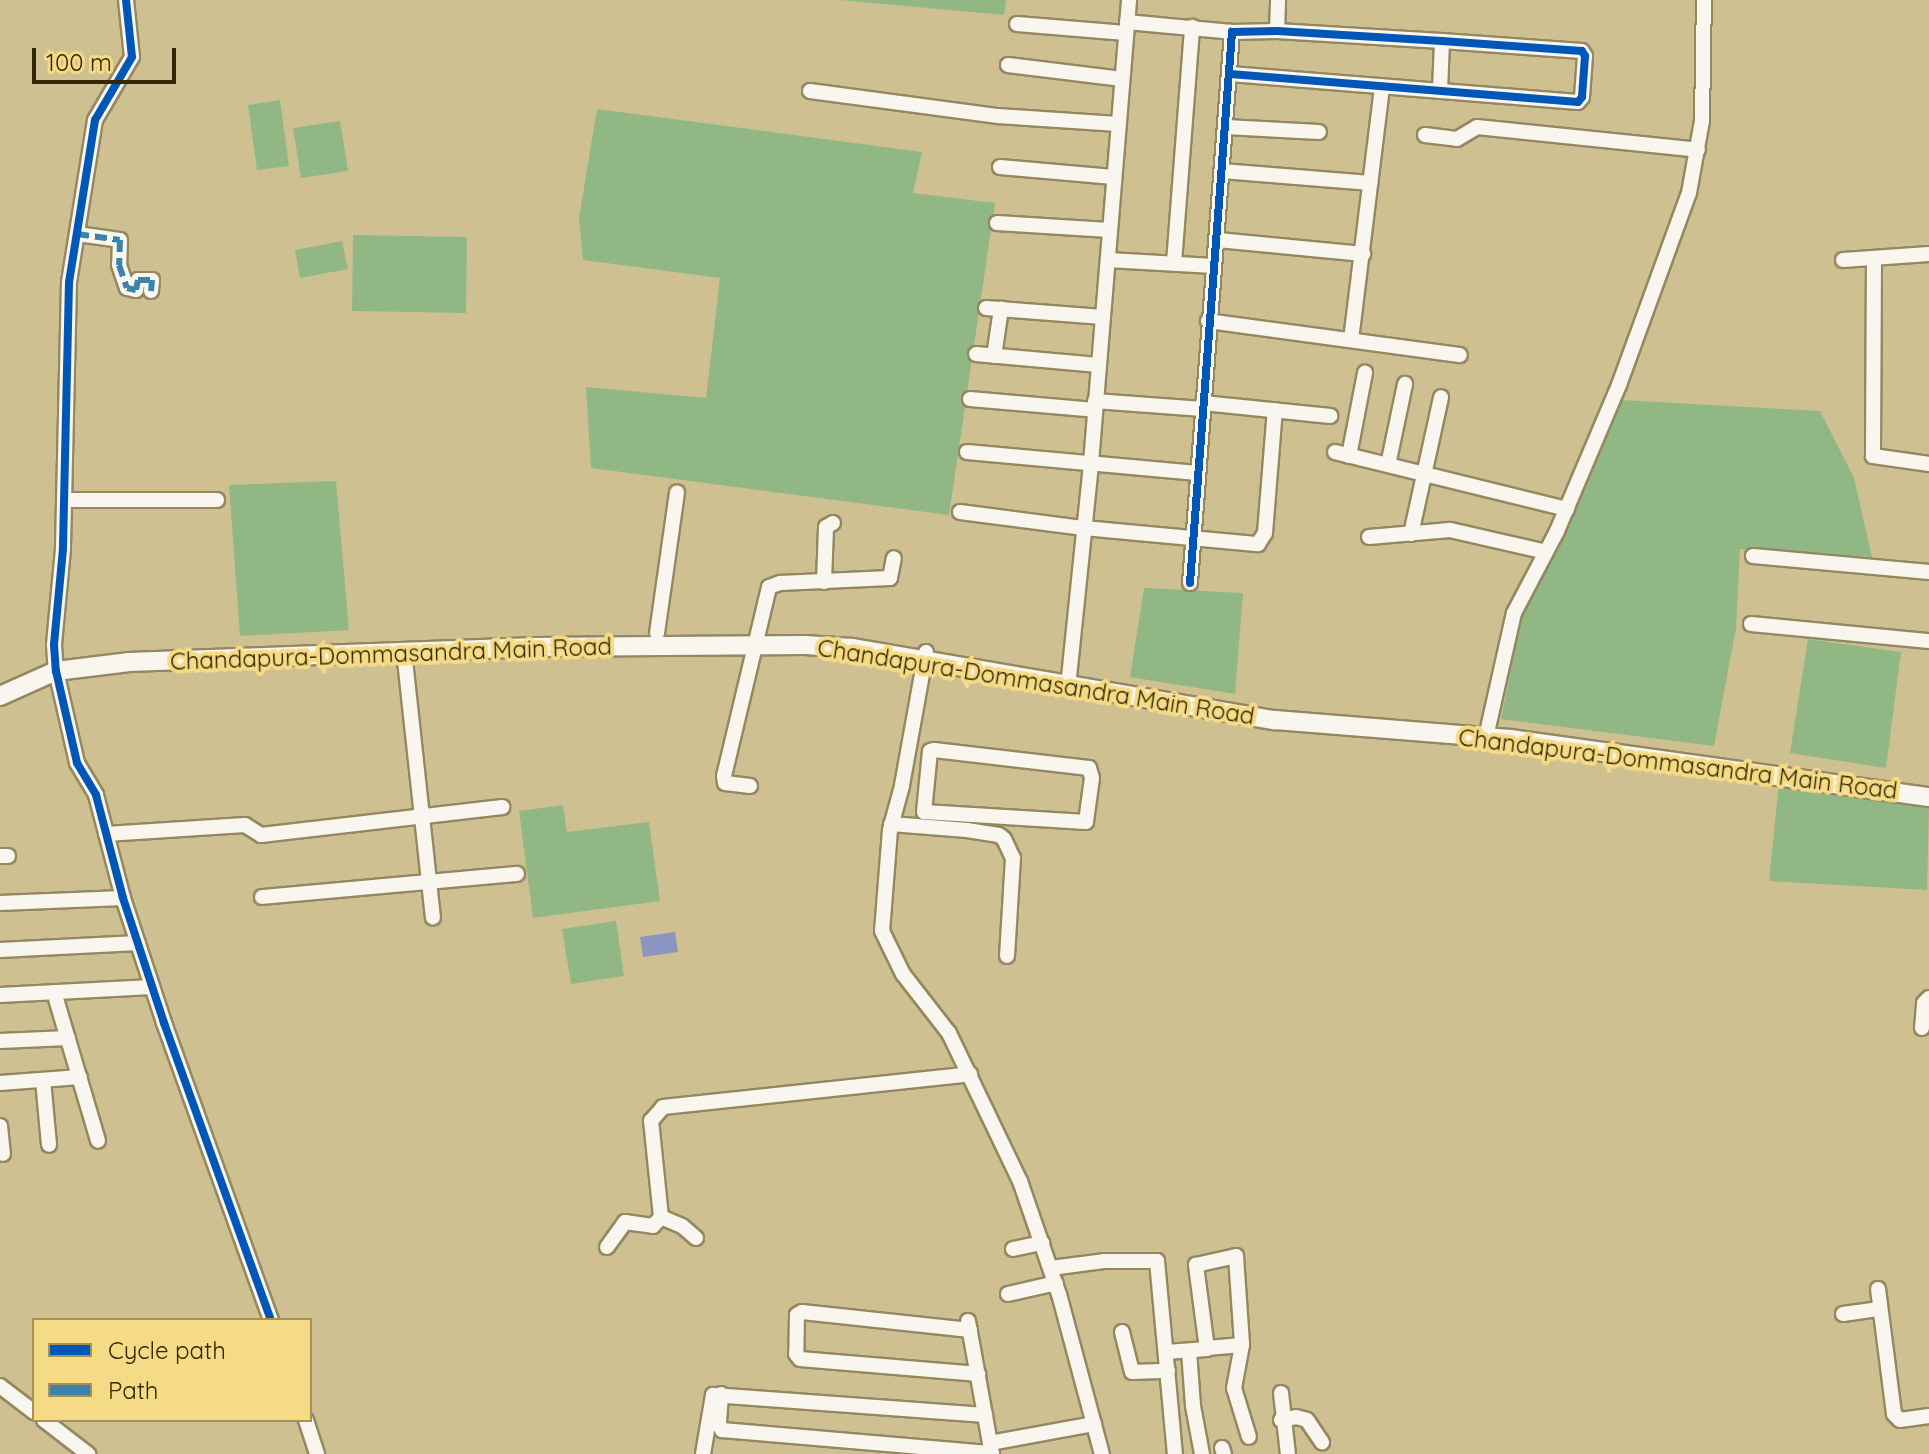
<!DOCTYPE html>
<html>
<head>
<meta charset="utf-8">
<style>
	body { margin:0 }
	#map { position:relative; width:1929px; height:1454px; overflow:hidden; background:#cfc092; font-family:Quicksand,sans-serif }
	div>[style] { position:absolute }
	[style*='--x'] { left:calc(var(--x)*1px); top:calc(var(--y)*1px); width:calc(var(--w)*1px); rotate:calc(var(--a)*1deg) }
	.green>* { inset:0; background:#91b884 }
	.water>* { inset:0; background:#8c95c0 }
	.roads { filter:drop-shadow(2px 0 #948861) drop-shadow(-2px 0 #948861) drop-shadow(0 2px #948861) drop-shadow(0 -2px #948861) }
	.minor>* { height:14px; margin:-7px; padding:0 7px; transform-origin:7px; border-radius:7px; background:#f8f6ef }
	.major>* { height:18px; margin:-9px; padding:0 9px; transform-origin:9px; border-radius:9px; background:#f8f6ef }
	.quiet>* { height:6px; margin-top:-3px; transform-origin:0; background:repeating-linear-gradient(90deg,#3b82ac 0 12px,transparent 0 18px) }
	.cycleway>* { height:8px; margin:-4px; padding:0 4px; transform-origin:4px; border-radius:4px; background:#0057b8 }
	span { translate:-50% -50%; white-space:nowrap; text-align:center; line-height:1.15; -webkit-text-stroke:8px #f5db85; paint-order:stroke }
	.street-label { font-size:24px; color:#332803 }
	.legend { position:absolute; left:32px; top:1318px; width:280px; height:104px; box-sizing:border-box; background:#f5db85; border:2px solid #a79351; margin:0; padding:10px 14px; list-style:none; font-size:24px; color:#332803 }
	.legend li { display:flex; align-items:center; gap:16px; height:40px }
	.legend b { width:40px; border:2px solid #a79351 }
	.scale { position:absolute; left:32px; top:48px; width:144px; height:36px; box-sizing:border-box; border:4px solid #332803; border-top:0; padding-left:10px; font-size:24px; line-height:28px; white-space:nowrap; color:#332803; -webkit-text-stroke:6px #f5db85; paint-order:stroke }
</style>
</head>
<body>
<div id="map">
	<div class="green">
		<div style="clip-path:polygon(840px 0,1006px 0,1004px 15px)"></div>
		<div style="clip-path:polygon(280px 100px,289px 166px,257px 170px,248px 105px)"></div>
		<div style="clip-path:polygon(597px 109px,922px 152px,913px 193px,995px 203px,949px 515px,591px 468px,586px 387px,706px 398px,720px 278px,583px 260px,579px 218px)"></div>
		<div style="clip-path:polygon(340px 121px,348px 171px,301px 178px,293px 128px)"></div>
		<div style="clip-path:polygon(353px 235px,467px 237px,466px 313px,352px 311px)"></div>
		<div style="clip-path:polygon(342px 241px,348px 269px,300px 278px,295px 250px)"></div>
		<div style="clip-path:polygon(1621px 400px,1820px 411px,1854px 478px,1872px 557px,1740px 549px,1736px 628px,1714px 746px,1501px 719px,1523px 609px)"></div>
		<div style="clip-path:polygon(336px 481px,349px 630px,240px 636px,229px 485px)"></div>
		<div style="clip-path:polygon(1144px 588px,1243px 593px,1235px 694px,1130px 677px)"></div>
		<div style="clip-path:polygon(1808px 639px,1901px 652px,1886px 768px,1790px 753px)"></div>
		<div style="clip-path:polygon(1779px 784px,1929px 807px,1927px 890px,1769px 881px)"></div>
		<div style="clip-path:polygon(563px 805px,567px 832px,649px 822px,660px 901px,533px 918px,519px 811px)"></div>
		<div style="clip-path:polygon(616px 921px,624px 976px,571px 984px,562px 929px)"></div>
	</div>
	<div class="water">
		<div style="clip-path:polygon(675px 932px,678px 952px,643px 957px,640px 937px)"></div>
	</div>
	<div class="roads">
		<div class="minor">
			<div style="--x:126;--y:0;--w:57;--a:84"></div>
			<div style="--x:132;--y:57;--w:73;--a:120.4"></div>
			<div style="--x:95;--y:120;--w:164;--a:99.1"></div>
			<div style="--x:69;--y:282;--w:267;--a:91.3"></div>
			<div style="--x:63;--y:549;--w:96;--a:95.4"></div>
			<div style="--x:54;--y:645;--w:26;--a:86"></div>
			<div style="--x:56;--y:671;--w:94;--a:77.1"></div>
			<div style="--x:77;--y:763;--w:37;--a:59"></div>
			<div style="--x:96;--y:795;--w:106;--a:75.3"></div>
			<div style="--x:123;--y:898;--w:132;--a:71.8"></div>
			<div style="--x:164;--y:1023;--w:316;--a:70.2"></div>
			<div style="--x:1127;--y:22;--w:105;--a:5.4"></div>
			<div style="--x:1017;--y:24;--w:109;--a:4.7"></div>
			<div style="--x:1277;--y:31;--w:31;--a:-88"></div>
			<div style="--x:1008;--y:65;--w:115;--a:7"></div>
			<div style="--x:810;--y:91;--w:190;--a:7.6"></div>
			<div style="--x:998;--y:116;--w:120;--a:3.8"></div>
			<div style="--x:1440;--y:91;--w:50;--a:-87.7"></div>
			<div style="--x:1226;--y:127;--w:93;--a:3.1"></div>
			<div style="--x:1425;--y:135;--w:32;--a:7"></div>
			<div style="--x:1457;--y:139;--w:23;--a:-31"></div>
			<div style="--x:1477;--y:127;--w:222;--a:5.9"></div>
			<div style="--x:1000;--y:167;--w:114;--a:5"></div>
			<div style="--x:1222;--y:171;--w:149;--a:4.6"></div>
			<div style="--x:997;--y:223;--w:112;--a:3.6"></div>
			<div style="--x:77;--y:234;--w:43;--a:7.9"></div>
			<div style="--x:120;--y:240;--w:25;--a:92"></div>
			<div style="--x:119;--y:265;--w:24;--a:71"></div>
			<div style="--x:127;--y:288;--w:9;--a:13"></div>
			<div style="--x:136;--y:290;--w:10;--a:-79"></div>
			<div style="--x:138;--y:280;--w:14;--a:0"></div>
			<div style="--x:152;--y:280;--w:11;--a:95"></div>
			<div style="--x:1218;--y:240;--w:146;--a:5.5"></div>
			<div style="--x:1874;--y:258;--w:198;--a:90.3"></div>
			<div style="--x:1873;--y:456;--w:57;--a:8.1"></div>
			<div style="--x:1108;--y:260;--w:106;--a:3.2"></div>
			<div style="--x:1843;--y:260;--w:86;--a:-4"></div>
			<div style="--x:1174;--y:263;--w:237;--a:-85.6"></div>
			<div style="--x:986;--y:308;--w:117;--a:4.4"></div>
			<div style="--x:1208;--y:321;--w:254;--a:7.7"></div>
			<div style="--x:1351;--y:340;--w:255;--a:-83"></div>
			<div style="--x:976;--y:354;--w:123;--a:5.1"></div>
			<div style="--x:994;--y:356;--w:48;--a:-81.5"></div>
			<div style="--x:970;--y:399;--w:125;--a:5"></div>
			<div style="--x:1095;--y:401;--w:108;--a:4.2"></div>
			<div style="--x:1203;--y:403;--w:128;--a:5.8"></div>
			<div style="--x:967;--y:452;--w:231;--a:5.2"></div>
			<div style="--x:1335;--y:452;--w:239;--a:13.8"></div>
			<div style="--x:1349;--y:456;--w:85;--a:-79.1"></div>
			<div style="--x:1388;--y:465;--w:83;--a:-78.1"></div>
			<div style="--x:64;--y:500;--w:153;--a:0"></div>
			<div style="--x:960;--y:512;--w:125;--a:7.4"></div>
			<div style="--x:1084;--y:528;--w:175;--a:5.3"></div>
			<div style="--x:1258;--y:544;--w:13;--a:-58"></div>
			<div style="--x:1265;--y:533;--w:123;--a:-85.4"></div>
			<div style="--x:1411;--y:534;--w:140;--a:-77.6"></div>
			<div style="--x:1369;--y:537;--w:81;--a:-4.9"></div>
			<div style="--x:1450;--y:530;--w:98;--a:12.9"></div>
			<div style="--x:1753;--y:556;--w:177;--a:5.2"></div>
			<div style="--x:824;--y:582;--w:55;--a:-87.9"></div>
			<div style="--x:826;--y:527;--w:8;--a:-30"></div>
			<div style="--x:1190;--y:583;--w:553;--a:-85.64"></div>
			<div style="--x:1232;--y:32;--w:45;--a:-1.3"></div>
			<div style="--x:1277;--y:31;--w:165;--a:3.5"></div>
			<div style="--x:1442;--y:41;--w:140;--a:4.1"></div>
			<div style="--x:1582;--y:51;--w:6;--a:59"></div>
			<div style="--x:1585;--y:56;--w:41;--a:94.2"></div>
			<div style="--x:1582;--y:97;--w:6;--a:129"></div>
			<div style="--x:1578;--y:102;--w:349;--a:-175.4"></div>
			<div style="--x:1751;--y:624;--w:179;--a:5.5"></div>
			<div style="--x:657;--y:633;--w:142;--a:-81.9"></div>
			<div style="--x:404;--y:651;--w:268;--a:83.8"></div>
			<div style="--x:926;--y:652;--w:136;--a:100.2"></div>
			<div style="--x:902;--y:786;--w:46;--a:105.3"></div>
			<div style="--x:890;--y:830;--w:101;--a:94.5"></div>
			<div style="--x:882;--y:931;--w:48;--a:64"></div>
			<div style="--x:903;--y:974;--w:75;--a:52.1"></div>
			<div style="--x:949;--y:1033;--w:164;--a:64.4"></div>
			<div style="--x:1020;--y:1181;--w:120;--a:71"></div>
			<div style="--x:1059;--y:1294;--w:166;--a:75"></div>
			<div style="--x:1068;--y:687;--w:225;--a:-84.1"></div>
			<div style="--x:1091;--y:463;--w:465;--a:-85.3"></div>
			<div style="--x:1486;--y:737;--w:127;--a:-77.3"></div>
			<div style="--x:1514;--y:613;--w:93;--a:-62.3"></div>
			<div style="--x:1557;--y:531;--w:159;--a:-67"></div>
			<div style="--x:1619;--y:385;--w:204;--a:-70"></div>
			<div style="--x:1689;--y:193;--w:73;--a:-79.8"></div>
			<div style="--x:1702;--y:121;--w:121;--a:-89.1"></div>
			<div style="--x:934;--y:750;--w:156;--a:6.6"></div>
			<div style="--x:1089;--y:768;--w:10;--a:73"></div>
			<div style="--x:1092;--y:778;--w:44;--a:97.8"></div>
			<div style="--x:1086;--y:822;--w:162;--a:-176.5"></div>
			<div style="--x:924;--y:812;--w:61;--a:-84.4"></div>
			<div style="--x:930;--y:751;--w:4;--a:-14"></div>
			<div style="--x:750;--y:786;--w:25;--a:-173"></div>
			<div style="--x:725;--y:783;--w:7;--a:-98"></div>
			<div style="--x:724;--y:776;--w:194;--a:-76.6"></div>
			<div style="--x:769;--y:587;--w:12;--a:-20"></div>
			<div style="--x:780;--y:583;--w:110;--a:-2.6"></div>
			<div style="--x:890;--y:578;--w:20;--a:-79"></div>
			<div style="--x:891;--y:824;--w:76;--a:4.5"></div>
			<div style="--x:967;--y:830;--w:32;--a:9"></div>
			<div style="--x:999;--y:835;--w:6;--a:39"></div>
			<div style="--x:1004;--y:839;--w:21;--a:65"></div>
			<div style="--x:1013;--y:858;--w:98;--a:93.5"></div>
			<div style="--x:106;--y:834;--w:139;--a:-3.7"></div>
			<div style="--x:245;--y:825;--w:19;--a:32"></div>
			<div style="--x:261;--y:835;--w:243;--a:-6.6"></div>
			<div style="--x:0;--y:856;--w:8;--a:0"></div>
			<div style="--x:262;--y:897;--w:256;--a:-5.2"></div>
			<div style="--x:0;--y:903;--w:123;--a:-2.3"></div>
			<div style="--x:0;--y:950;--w:138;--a:-2.9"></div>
			<div style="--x:54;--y:992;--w:155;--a:73.5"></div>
			<div style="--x:0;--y:995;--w:152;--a:-3"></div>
			<div style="--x:1922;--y:1028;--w:25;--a:-85"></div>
			<div style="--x:1924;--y:1003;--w:7;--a:-45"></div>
			<div style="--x:0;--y:1041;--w:68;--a:-2.5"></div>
			<div style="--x:43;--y:1080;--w:65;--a:84.7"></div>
			<div style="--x:0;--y:1083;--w:80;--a:-4.3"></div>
			<div style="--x:0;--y:1126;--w:28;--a:84"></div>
			<div style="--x:696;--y:1238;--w:18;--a:-139"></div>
			<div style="--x:682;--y:1226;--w:23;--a:-157"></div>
			<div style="--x:661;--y:1217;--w:97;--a:-95.9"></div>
			<div style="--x:651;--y:1121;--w:18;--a:-49"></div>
			<div style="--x:663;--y:1107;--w:309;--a:-6.1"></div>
			<div style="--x:607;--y:1247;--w:31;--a:-54"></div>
			<div style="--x:625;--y:1222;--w:28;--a:8"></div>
			<div style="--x:653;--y:1226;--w:12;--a:-48"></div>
			<div style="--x:1013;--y:1249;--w:30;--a:-12"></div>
			<div style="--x:1051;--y:1268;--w:53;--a:-7.5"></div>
			<div style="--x:1104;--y:1261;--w:53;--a:0"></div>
			<div style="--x:1157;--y:1261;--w:194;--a:84.7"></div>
			<div style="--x:1878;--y:1289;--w:126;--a:82.7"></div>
			<div style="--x:1894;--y:1414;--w:8;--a:45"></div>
			<div style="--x:1900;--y:1420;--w:29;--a:-8"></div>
			<div style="--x:1008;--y:1294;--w:49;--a:-12.9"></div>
			<div style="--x:1843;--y:1314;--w:37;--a:-8"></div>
			<div style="--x:968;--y:1321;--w:135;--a:79.8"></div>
			<div style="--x:970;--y:1330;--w:169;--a:-173.9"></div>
			<div style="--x:802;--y:1312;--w:6;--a:149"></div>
			<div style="--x:797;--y:1315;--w:39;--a:91"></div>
			<div style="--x:796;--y:1354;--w:6;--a:51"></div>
			<div style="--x:800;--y:1359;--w:179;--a:4.8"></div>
			<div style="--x:1122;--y:1332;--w:41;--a:76"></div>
			<div style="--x:1132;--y:1372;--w:36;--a:-2"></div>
			<div style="--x:1207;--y:1348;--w:35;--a:-5"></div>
			<div style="--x:1189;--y:1351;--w:55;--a:85.8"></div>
			<div style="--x:1193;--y:1406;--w:49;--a:79.4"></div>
			<div style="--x:1166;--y:1352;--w:41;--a:-4.2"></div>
			<div style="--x:1207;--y:1349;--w:85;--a:-97.5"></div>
			<div style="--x:1196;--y:1265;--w:41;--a:-12.7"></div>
			<div style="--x:1236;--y:1256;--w:89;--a:86.1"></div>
			<div style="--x:1242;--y:1345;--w:44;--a:100.5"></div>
			<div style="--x:1234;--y:1388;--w:51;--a:73"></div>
			<div style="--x:0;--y:1386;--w:43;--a:37.4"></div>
			<div style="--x:1281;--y:1393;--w:61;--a:83.5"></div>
			<div style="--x:721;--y:1394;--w:31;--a:94"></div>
			<div style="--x:719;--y:1425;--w:6;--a:59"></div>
			<div style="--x:722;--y:1430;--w:271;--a:4.9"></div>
			<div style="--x:44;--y:1420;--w:56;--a:37.7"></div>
			<div style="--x:306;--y:1420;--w:36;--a:72"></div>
			<div style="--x:1281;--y:1420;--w:15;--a:-11"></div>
			<div style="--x:1296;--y:1417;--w:11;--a:15"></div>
			<div style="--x:1307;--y:1420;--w:27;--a:56"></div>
			<div style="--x:990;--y:1443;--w:106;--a:-10.4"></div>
			<div style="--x:1222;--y:1448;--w:6;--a:72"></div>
			<div style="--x:703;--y:1454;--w:60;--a:-80.4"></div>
			<div style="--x:713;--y:1395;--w:273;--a:4.2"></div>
		</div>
		<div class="major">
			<div style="--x:0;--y:696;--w:61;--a:-24.1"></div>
			<div style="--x:56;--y:671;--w:74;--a:-7"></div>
			<div style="--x:129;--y:662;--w:407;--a:-2.1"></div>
			<div style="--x:536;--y:647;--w:269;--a:-0.4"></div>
			<div style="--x:805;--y:645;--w:47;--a:3.7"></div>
			<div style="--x:852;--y:648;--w:429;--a:9.7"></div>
			<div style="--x:1275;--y:720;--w:236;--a:4.6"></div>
			<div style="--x:1510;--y:739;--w:423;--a:7.9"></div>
		</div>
	</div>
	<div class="quiet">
		<div style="--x:77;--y:234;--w:43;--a:7.9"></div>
		<div style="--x:120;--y:240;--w:25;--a:92"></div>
		<div style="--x:119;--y:265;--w:24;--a:71"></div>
		<div style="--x:127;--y:288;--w:9;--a:13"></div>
		<div style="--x:136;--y:290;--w:10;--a:-79"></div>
		<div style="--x:138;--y:280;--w:14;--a:0"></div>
		<div style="--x:152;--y:280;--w:11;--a:95"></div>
	</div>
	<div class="cycleway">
		<div style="--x:126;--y:0;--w:57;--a:84"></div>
		<div style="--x:132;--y:57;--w:73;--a:120.4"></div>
		<div style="--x:95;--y:120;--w:164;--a:99.1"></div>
		<div style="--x:69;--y:282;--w:267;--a:91.3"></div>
		<div style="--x:63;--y:549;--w:96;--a:95.4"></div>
		<div style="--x:54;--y:645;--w:26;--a:86"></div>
		<div style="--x:56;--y:671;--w:94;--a:77.1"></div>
		<div style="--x:77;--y:763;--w:37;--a:59"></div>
		<div style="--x:96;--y:795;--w:106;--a:75.3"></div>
		<div style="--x:123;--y:898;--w:132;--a:71.8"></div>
		<div style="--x:164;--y:1023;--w:316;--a:70.2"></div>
		<div style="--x:1190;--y:583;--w:553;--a:-85.64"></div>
		<div style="--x:1232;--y:32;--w:45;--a:-1.3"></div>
		<div style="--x:1277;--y:31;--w:165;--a:3.5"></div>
		<div style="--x:1442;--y:41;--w:140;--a:4.1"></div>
		<div style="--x:1582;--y:51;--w:6;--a:59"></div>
		<div style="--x:1585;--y:56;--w:41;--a:94.2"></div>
		<div style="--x:1582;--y:97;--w:6;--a:129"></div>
		<div style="--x:1578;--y:102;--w:349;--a:-175.4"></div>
	</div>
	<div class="street-label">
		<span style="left:391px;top:654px;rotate:-2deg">Chandapura-Dommasandra Main Road</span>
		<span style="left:1036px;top:682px;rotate:9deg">Chandapura-Dommasandra Main Road</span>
		<span style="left:1678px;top:764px;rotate:7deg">Chandapura-Dommasandra Main Road</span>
	</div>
	<ul class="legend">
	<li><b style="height:10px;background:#0057b8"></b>Cycle path</li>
	<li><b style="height:10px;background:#3b82ac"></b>Path</li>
	</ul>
	<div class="scale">100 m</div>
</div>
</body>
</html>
